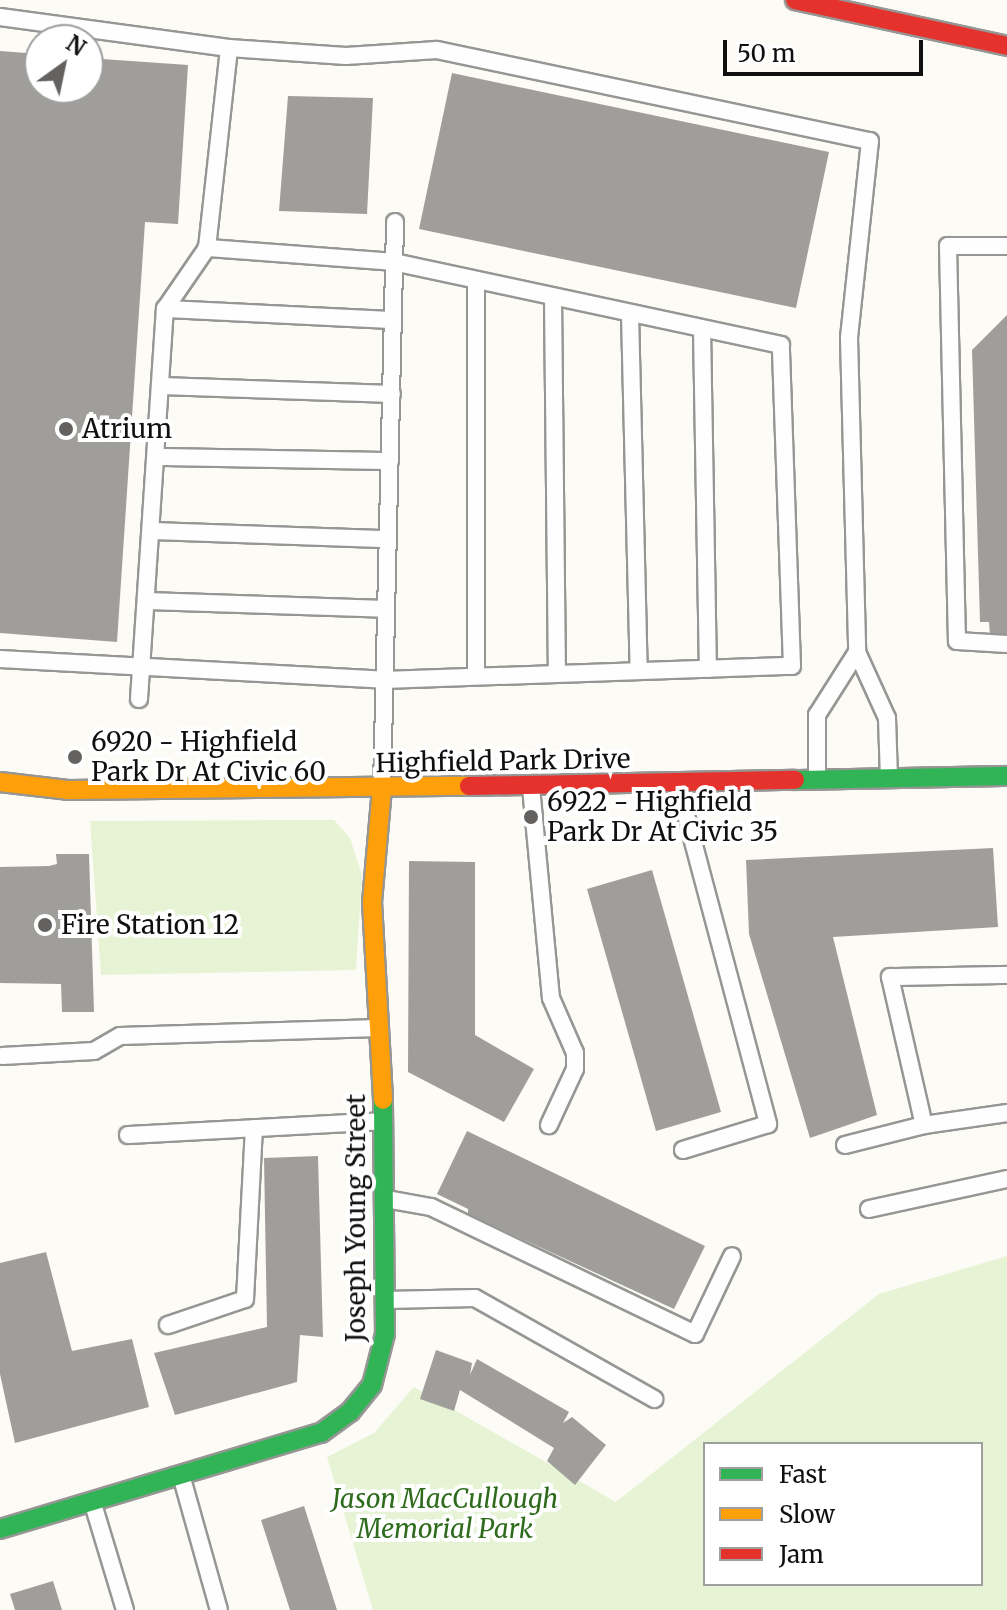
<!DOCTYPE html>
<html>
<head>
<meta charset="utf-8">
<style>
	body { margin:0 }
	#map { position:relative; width:1007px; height:1610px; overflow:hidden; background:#fcfbf6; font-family:Merriweather,serif }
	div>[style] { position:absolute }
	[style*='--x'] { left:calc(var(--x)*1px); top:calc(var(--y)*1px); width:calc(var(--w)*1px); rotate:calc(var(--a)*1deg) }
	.green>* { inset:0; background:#e7f3d5 }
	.building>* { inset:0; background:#a09e9b }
	.roads { filter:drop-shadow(2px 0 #969694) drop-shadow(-2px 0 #969694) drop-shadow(0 2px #969694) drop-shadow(0 -2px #969694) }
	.lane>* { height:16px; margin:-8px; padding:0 8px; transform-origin:8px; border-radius:8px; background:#fffefe }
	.fast>* { height:18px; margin:-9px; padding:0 9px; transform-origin:9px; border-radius:9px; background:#30b455 }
	.slow>* { height:18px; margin:-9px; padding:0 9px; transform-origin:9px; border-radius:9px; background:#ff9f0a }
	.jam>* { height:18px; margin:-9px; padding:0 9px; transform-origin:9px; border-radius:9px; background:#e5322d }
	.dots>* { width:22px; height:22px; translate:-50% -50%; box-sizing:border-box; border:4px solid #fff; border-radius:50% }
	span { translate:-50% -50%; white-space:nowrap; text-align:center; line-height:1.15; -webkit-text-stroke:8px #fff; paint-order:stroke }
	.poi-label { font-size:26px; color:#101010 }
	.left { translate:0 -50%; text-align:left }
	.street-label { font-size:26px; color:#101010 }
	.park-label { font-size:26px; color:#2f6b1d; font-style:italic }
	.legend { position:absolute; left:703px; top:1442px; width:280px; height:144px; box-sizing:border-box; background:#fff; border:2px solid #9f9f9f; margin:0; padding:10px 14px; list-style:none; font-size:24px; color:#101010 }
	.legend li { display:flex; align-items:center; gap:16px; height:40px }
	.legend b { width:40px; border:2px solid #9f9f9f }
	.north { position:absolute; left:24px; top:24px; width:80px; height:80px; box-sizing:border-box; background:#fff; border:2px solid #9f9f9f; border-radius:50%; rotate:33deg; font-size:22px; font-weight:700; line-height:32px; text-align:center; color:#101010 }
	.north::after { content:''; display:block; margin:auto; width:28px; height:36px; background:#636260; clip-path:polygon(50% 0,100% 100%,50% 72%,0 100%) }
	.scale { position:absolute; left:723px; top:40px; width:200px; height:36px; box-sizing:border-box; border:4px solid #101010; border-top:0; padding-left:10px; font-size:24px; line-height:28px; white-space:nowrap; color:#101010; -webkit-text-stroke:6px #fff; paint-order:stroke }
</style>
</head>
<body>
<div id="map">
	<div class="green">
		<div style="clip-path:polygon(334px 820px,350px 838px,362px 875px,356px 970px,101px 975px,90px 821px)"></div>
		<div style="clip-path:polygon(evenodd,1007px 1256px,1007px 1610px,373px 1610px,327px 1457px,374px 1433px,414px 1387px,616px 1502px,879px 1294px,1007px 1256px,705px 1444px,981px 1444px,981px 1584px,705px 1584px,705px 1444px)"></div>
	</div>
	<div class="building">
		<div style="clip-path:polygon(0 51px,40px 54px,40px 88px,88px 88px,88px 58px,188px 65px,178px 224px,145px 222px,117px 642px,0 633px)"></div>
		<div style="clip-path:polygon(452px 73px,829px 152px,796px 308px,419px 229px)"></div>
		<div style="clip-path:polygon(288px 96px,373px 98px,367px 214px,279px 211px)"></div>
		<div style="clip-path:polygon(1007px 315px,1007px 636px,990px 636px,989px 622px,980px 622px,972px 350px)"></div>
		<div style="clip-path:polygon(993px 848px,998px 927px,833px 937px,877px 1115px,810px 1138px,749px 934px,746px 860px)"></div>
		<div style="clip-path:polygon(56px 854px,89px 854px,94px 1012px,62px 1012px,61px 984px,0 983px,0 867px,49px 866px,57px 864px)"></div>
		<div style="clip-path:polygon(409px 861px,475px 862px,475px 1035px,534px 1069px,504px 1122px,408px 1072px)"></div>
		<div style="clip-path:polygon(652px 870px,721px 1112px,656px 1131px,587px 889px)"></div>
		<div style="clip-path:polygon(467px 1131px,705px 1246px,674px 1309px,468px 1214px,468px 1209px,437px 1194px)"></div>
		<div style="clip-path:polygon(318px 1156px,323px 1337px,300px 1335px,297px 1382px,175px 1415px,154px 1353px,267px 1327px,264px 1158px)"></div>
		<div style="clip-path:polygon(46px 1252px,72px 1351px,132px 1339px,149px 1407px,15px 1443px,0 1374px,0 1263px)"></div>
		<div style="clip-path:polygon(436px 1350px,472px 1363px,470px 1375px,477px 1359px,569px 1412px,563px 1423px,572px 1417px,606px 1445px,575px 1485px,547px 1461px,554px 1448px,460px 1390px,454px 1411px,420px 1399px)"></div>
		<div style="clip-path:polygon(304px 1506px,337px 1610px,290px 1610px,261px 1520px)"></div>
		<div style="clip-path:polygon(53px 1581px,62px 1610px,15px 1610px,10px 1594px)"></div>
	</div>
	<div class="roads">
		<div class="lane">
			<div style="--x:0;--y:17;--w:231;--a:7.7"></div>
			<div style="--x:229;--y:48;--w:117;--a:3.9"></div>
			<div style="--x:346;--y:56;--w:91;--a:-3.8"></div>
			<div style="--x:437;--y:50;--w:442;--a:11.9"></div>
			<div style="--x:870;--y:141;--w:198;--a:96.1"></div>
			<div style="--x:849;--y:338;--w:314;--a:88.5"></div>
			<div style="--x:857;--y:652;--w:72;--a:65.6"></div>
			<div style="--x:887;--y:718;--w:60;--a:88.1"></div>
			<div style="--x:1007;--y:246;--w:59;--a:180"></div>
			<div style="--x:948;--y:246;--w:395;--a:88.7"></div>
			<div style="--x:957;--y:641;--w:50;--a:3.4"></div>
			<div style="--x:553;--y:298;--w:376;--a:89.4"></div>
			<div style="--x:165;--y:309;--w:228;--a:2.8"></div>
			<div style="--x:630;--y:314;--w:357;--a:88.6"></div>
			<div style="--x:702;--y:329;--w:340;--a:89"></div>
			<div style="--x:162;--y:386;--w:230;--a:2"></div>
			<div style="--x:158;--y:457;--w:232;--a:1"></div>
			<div style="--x:154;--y:531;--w:233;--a:2"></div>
			<div style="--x:148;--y:601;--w:237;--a:1.9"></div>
			<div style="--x:0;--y:659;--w:385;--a:3.1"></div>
			<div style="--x:384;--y:680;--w:408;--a:-2"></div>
			<div style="--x:792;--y:666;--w:321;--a:-92"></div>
			<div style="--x:781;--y:345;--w:396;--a:-167.9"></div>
			<div style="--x:394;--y:262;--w:188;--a:-175.7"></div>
			<div style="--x:476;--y:676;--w:394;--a:-90"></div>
			<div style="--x:139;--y:699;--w:391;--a:-86.2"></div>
			<div style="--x:165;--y:309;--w:74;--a:-55.5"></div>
			<div style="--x:207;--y:248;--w:201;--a:-83.7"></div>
			<div style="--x:817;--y:779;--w:64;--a:-90"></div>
			<div style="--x:817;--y:715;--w:75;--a:-57.6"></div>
			<div style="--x:678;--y:785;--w:351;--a:75.1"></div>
			<div style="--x:768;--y:1124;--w:89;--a:163"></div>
			<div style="--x:531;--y:787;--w:212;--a:84.6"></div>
			<div style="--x:551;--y:998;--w:60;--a:66.4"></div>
			<div style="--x:575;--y:1053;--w:16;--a:90"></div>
			<div style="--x:575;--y:1069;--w:62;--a:114.9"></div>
			<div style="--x:382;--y:788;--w:566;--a:-88.68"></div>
			<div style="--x:1007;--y:975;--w:117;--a:179"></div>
			<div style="--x:890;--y:977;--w:152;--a:77.1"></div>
			<div style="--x:924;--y:1125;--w:84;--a:-8.2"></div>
			<div style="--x:2;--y:1056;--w:92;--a:-3.1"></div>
			<div style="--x:94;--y:1051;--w:30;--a:-30"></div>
			<div style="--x:120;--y:1036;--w:258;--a:-1.8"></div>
			<div style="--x:128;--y:1135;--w:255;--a:-3.1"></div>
			<div style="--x:845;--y:1145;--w:81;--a:-14.2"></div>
			<div style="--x:386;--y:1199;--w:46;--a:10.1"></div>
			<div style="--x:431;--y:1207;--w:293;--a:25.7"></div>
			<div style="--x:695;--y:1334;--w:86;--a:-64.6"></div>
			<div style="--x:869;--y:1209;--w:141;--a:-12.3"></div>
			<div style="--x:386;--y:1300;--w:89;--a:-1.3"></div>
			<div style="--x:475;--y:1298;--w:206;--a:29.4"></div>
			<div style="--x:168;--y:1325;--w:81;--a:-18.7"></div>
			<div style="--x:245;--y:1299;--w:171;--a:-87"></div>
			<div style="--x:181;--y:1475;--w:140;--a:74.3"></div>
			<div style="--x:93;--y:1504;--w:111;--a:73.2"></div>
		</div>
		<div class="fast">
			<div style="--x:795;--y:780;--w:212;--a:-1.1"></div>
			<div style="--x:0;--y:1529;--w:335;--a:-16.7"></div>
			<div style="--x:321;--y:1433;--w:36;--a:-36"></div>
			<div style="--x:350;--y:1412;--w:35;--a:-51"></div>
			<div style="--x:372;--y:1385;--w:53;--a:-75.7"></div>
			<div style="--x:385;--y:1334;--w:234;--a:-90.5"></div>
		</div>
		<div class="slow">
			<div style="--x:0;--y:782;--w:68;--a:6.7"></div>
			<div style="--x:68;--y:790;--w:401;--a:-0.6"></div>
			<div style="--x:382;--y:788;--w:114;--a:95"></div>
			<div style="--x:372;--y:902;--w:198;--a:86.8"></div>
		</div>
		<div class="jam">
			<div style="--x:795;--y:0;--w:217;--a:12.2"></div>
			<div style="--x:469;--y:786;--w:326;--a:-1.1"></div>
		</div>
	</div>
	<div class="dots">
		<div style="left:66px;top:429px;background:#636260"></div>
		<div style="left:75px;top:757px;background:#636260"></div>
		<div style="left:531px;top:817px;background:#636260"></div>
		<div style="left:45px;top:925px;background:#636260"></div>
	</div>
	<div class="poi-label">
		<span class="left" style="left:82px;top:429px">Atrium</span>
		<span class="left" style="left:91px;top:757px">6920 - Highfield<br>Park Dr At Civic 60</span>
		<span class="left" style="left:547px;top:817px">6922 - Highfield<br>Park Dr At Civic 35</span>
		<span class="left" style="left:61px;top:925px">Fire Station 12</span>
	</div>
	<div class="street-label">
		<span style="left:503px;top:761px;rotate:-1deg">Highfield Park Drive</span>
		<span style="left:356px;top:1218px;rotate:-90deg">Joseph Young Street</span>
	</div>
	<div class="park-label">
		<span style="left:445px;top:1514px">Jason MacCullough<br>Memorial Park</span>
	</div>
	<ul class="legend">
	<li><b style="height:10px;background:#30b455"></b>Fast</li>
	<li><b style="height:10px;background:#ff9f0a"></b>Slow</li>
	<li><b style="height:10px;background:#e5322d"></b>Jam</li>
	</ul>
	<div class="north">N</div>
	<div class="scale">50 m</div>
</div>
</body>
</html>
